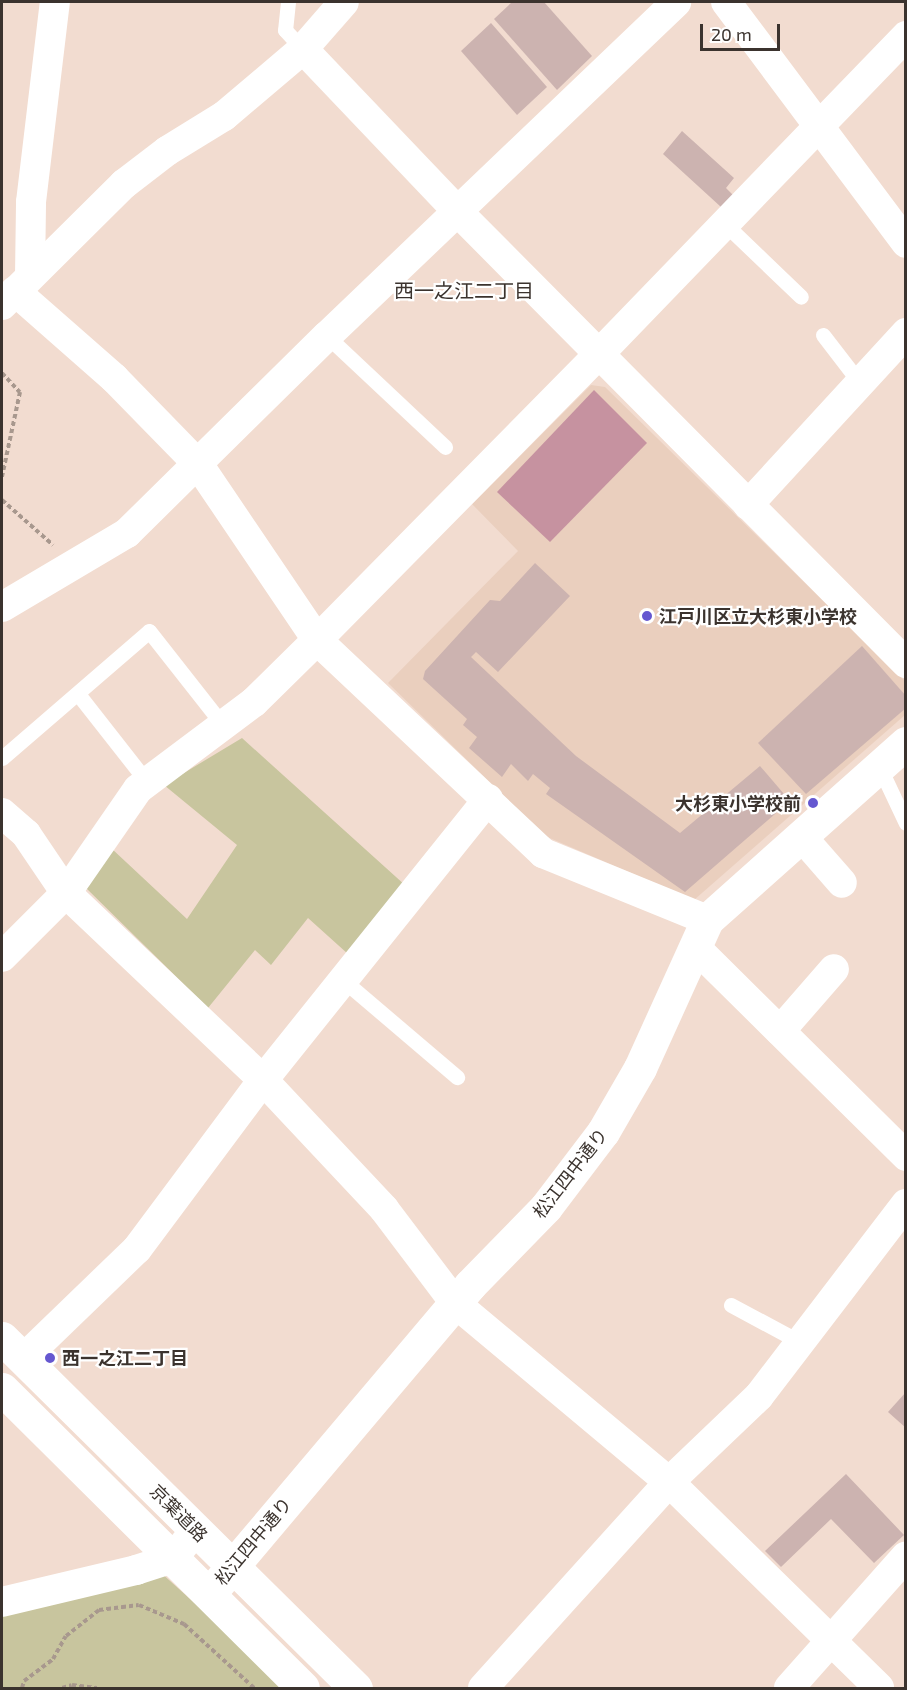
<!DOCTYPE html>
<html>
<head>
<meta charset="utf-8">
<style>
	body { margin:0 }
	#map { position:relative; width:907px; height:1690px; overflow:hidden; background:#f2dcd0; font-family:"Exo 2","Noto Sans JP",sans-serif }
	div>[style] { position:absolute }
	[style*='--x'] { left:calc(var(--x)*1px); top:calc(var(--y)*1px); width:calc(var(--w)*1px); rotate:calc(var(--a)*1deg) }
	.built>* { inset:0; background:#eacfbe }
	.green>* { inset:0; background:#c8c59e }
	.water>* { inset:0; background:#c692a0 }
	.building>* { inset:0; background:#ccb3b0 }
	.path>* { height:4px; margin-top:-2px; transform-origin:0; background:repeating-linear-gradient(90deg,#a8988e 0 4.5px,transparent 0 7.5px) }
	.service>* { height:15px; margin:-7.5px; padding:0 7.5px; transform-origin:7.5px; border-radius:7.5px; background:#fff }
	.minor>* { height:30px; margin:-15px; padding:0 15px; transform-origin:15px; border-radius:15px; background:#fff }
	.tertiary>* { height:33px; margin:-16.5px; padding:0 16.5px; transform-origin:16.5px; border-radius:16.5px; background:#fff }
	.trunk>* { height:33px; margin:-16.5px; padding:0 16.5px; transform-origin:16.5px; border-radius:16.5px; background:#fff }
	.dots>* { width:16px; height:16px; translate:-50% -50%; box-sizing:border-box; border:3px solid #fff; border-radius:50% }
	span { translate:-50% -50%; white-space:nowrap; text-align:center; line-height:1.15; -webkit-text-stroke:4.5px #fff; paint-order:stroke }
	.poi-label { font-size:18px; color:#3b332e; font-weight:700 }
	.left { translate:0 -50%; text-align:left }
	.right { translate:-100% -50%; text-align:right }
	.street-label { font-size:18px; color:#3b332e }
	.neighbourhood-label { font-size:20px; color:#3b332e }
	.frame { position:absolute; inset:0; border:3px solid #3b332e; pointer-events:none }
	.scale { position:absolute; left:700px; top:24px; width:80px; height:27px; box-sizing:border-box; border:3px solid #3b332e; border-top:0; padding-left:8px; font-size:18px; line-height:21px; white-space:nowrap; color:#3b332e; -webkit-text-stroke:4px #fff; paint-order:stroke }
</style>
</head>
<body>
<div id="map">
	<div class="built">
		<div style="clip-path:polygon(591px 385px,605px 387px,905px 681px,905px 715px,694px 900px,545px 836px,388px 683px,518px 551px,472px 504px)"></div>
	</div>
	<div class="green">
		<div style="clip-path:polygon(242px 738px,406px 886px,348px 954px,308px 918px,271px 965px,255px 950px,208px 1008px,85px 887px,111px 848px,187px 919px,237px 845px,164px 785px)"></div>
		<div style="clip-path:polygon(159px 1571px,289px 1688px,2px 1688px,2px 1608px)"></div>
	</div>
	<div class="water">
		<div style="clip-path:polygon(594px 390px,647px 443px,550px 542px,497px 492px)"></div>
	</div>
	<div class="building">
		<div style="clip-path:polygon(512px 2px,544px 2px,592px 56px,557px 90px,494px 19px)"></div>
		<div style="clip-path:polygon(491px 23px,547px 87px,517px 115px,461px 51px)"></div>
		<div style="clip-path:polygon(682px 131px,734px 178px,726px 188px,733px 195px,721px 207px,663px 154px)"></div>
		<div style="clip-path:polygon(535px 563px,570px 596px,498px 672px,476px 652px,471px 657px,576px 756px,680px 833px,760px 766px,790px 801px,685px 892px,546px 794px,550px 788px,533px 774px,528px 781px,511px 764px,502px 777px,469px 748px,477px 737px,463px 725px,467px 719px,423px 679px,425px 671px,490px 600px,500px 601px)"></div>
		<div style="clip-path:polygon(862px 646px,906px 696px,906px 708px,806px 794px,758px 743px)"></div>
		<div style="clip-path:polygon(906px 1392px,906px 1428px,888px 1412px)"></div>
		<div style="clip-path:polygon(846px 1474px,904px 1535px,874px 1563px,831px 1519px,781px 1567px,765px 1551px)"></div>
	</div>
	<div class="path">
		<div style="--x:2;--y:373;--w:26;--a:47"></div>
		<div style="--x:20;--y:392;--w:87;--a:102"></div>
		<div style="--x:2;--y:500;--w:68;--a:41.4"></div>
		<div style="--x:22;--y:1688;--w:7;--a:-74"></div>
		<div style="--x:24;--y:1681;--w:36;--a:-37"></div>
		<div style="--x:53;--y:1659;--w:26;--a:-61"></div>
		<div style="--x:66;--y:1636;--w:42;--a:-38.2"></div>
		<div style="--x:99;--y:1610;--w:40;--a:-7.1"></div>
		<div style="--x:139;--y:1605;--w:49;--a:22.9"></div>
		<div style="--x:184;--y:1624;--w:95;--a:42.4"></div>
		<div style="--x:62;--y:1688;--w:10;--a:-17"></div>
		<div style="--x:72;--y:1685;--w:25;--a:7"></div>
	</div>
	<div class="service">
		<div style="--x:288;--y:2;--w:28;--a:96"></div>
		<div style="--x:285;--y:30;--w:26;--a:47"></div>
		<div style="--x:725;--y:224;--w:105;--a:43.8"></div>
		<div style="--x:823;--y:335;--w:61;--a:52.4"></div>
		<div style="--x:327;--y:336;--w:162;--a:43.2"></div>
		<div style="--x:78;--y:694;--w:112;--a:51.9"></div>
		<div style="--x:2;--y:758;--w:194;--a:-40.8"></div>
		<div style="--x:149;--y:631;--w:120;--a:51.8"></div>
		<div style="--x:879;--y:766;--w:63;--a:64.7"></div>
		<div style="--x:343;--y:980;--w:150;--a:40.4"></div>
		<div style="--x:731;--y:1305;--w:78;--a:28.2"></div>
	</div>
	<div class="minor">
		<div style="--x:726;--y:2;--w:301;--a:53.2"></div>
		<div style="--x:303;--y:49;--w:225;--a:46.4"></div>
		<div style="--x:458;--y:212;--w:636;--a:45.19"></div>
		<div style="--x:30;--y:276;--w:74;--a:-89.2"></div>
		<div style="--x:31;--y:202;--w:201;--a:-83.2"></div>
		<div style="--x:15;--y:291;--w:132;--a:41.3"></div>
		<div style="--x:114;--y:378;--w:120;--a:45.7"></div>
		<div style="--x:198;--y:464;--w:212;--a:55.9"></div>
		<div style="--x:317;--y:640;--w:311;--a:43.3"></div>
		<div style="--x:543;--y:853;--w:177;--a:22.2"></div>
		<div style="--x:2;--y:305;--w:172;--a:-44.8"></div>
		<div style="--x:124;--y:184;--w:54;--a:-37.5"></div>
		<div style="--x:167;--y:151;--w:67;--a:-31.6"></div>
		<div style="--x:224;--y:116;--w:104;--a:-40.3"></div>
		<div style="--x:303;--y:49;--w:62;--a:-48.9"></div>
		<div style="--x:748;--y:505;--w:234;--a:-47.4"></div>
		<div style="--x:2;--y:607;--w:145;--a:-30.6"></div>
		<div style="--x:127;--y:533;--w:281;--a:-44.6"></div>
		<div style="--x:327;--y:336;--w:483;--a:-43.7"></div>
		<div style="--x:2;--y:813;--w:32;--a:41"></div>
		<div style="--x:26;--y:834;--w:71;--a:55.9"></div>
		<div style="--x:66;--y:893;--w:272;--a:43.5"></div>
		<div style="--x:263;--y:1080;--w:177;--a:46.8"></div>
		<div style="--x:384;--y:1209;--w:118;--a:52.9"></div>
		<div style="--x:455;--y:1303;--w:279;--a:39.9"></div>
		<div style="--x:669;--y:1482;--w:294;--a:44.4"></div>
		<div style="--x:801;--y:836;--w:62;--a:48.9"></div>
		<div style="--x:696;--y:948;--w:296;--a:44.7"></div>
		<div style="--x:2;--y:957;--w:91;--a:-45"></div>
		<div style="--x:66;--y:893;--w:126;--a:-55.3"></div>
		<div style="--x:138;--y:789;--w:145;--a:-36.9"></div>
		<div style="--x:254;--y:702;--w:88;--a:-44.5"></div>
		<div style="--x:317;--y:640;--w:402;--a:-45.4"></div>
		<div style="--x:599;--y:354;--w:442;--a:-46"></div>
		<div style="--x:780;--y:1031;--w:82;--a:-48.9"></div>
		<div style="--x:23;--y:1359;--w:158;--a:-44"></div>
		<div style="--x:137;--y:1249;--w:211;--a:-53.3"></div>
		<div style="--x:263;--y:1080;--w:360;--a:-51.3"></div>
		<div style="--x:2;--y:1602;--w:138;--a:-13.4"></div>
		<div style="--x:136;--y:1570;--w:39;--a:-18"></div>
		<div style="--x:173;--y:1558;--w:36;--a:-51"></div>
		<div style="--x:483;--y:1688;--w:278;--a:-47.9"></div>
		<div style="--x:669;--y:1482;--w:124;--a:-43.7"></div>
		<div style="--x:759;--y:1396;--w:242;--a:-52.6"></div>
		<div style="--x:789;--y:1688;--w:176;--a:-48.4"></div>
	</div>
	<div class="tertiary">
		<div style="--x:209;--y:1594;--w:404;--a:-49.8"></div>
		<div style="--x:470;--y:1285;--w:109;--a:-45.7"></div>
		<div style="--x:546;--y:1207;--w:94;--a:-52.8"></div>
		<div style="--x:603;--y:1132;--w:74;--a:-60"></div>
		<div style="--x:640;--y:1068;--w:162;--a:-65.6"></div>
		<div style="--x:707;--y:920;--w:266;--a:-41.7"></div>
	</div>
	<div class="trunk">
		<div style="--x:2;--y:1338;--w:498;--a:44.7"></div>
		<div style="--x:2;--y:1389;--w:424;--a:44.8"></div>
	</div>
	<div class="dots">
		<div style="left:647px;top:616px;background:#6557d0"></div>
		<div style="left:813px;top:803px;background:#6557d0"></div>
		<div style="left:50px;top:1358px;background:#6557d0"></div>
	</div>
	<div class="poi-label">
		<span class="left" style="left:659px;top:616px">江戸川区立大杉東小学校</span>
		<span class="right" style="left:801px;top:803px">大杉東小学校前</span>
		<span class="left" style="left:62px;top:1358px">西一之江二丁目</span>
	</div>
	<div class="street-label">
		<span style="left:570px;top:1173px;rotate:-52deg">松江四中通り</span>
		<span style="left:179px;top:1513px;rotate:45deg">京葉道路</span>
		<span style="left:253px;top:1541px;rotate:-50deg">松江四中通り</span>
	</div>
	<div class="neighbourhood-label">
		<span style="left:464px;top:290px">西一之江二丁目</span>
	</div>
	<div class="frame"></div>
	<div class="scale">20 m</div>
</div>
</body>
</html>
